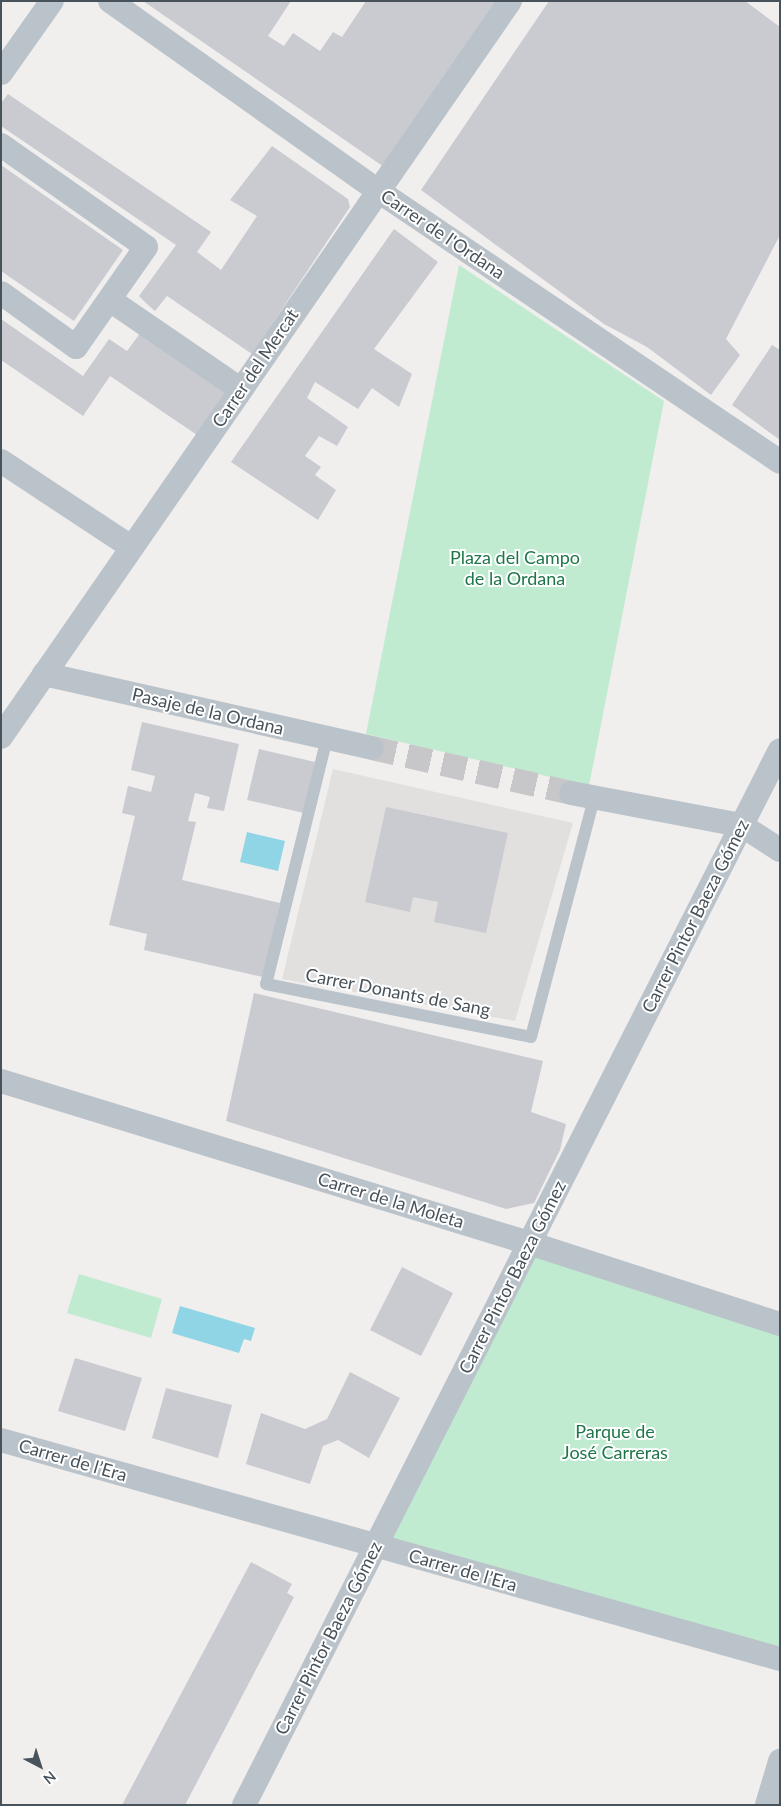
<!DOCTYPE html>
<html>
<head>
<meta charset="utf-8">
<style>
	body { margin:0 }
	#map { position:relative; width:781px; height:1806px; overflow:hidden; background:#f1eeee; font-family:Lato,sans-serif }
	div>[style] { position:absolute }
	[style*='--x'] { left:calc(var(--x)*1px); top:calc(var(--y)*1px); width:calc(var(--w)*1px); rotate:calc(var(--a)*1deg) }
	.education>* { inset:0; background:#e2dfdf }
	.green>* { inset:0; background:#c0ebd0 }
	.water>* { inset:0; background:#90d5e5 }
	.building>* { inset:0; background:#c9cbd1 }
	.street-tunnel>* { height:24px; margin-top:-12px; transform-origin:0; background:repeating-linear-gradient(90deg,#c7c7c9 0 24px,transparent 0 36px) }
	.lane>* { height:12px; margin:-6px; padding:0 6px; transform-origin:6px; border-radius:6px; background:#bbc3ca }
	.street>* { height:24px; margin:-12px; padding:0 12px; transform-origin:12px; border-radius:12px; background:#bbc3ca }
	span { translate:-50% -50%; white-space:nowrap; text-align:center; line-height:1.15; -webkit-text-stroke:4px #fff; paint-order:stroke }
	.street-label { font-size:18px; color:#48525a }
	.park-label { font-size:18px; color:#1e7648 }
	.frame { position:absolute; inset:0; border:2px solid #48525a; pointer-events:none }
	.north { position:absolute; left:15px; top:1741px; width:50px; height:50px; -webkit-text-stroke:4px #fff; paint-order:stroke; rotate:140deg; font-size:14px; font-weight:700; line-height:20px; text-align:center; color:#48525a }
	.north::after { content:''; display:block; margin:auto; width:18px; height:22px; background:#48525a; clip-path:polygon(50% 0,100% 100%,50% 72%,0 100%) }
</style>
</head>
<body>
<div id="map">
	<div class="education">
		<div style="clip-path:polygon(333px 769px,573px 823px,515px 1021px,282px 979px)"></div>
	</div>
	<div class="green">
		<div style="clip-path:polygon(459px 265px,664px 401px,589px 786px,366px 734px)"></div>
		<div style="clip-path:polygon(529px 1243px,780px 1324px,780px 1659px,375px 1546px)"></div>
		<div style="clip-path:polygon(79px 1274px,162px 1299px,151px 1338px,67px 1313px)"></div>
	</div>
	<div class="water">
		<div style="clip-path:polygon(247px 832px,285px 841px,278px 871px,240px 862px)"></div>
		<div style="clip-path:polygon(180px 1306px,255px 1328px,251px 1341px,244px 1339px,239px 1353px,172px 1333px)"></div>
	</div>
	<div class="building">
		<div style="clip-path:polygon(143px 1px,291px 1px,268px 36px,284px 46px,293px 33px,320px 51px,333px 32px,342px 37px,366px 1px,497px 1px,384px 167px)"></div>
		<div style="clip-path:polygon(549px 1px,745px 1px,780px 27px,780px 235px,726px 339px,740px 355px,711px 395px,647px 347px,604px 324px,421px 190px)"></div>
		<div style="clip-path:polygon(8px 94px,211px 232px,197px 252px,221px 270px,257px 216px,230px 200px,272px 146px,348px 199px,350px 207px,252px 354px,167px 296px,155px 311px,148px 305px,139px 296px,176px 245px,1px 126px,1px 103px)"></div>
		<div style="clip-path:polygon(1px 165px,123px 250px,74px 321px,1px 271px)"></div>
		<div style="clip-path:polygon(394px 229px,438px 262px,374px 349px,412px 374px,399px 407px,372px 388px,358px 409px,315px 382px,307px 398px,348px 427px,337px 446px,319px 436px,305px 456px,321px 467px,315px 475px,336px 490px,318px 520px,231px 462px)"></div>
		<div style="clip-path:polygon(1px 319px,83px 376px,109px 339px,127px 351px,141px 332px,225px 392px,197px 435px,110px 376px,83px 416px,1px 360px)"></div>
		<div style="clip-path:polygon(772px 345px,780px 350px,780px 440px,732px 405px)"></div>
		<div style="clip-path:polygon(142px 722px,239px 744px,224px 811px,207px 808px,210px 797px,195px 793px,188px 821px,196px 822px,182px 880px,280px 903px,263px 977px,144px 950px,147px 934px,109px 925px,135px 816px,122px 813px,128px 786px,151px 792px,155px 776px,131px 770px)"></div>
		<div style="clip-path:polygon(259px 749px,315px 762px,304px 813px,247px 800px)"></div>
		<div style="clip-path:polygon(386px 807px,508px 833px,486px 933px,434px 922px,438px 902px,413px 897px,410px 912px,365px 902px)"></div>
		<div style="clip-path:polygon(254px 993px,543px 1061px,531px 1112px,566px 1124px,560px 1150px,534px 1203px,506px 1209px,226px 1121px)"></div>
		<div style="clip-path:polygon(402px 1267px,453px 1293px,421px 1356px,370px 1330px)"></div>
		<div style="clip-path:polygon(75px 1358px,142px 1378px,125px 1431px,58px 1411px)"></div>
		<div style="clip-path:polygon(350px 1372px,400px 1398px,369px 1458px,338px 1440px,323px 1446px,310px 1484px,246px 1464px,261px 1413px,305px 1429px,327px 1419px)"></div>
		<div style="clip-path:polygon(166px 1388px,232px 1405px,218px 1458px,152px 1438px)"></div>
		<div style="clip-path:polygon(251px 1562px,292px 1584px,287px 1593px,294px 1597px,185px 1805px,122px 1805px)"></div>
	</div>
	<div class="street-tunnel">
		<div style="--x:372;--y:748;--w:204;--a:12.7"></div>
	</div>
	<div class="lane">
		<div style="--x:327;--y:738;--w:253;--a:103.9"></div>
		<div style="--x:266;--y:984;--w:270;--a:11.3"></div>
		<div style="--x:531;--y:1037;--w:247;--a:-75.2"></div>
	</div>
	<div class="street">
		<div style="--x:110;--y:1;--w:327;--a:35.3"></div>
		<div style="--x:377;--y:190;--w:486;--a:34"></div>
		<div style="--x:1;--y:73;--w:88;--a:-54.7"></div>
		<div style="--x:1;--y:145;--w:177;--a:35.1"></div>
		<div style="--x:146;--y:247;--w:122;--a:125"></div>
		<div style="--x:76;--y:347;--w:92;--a:-144.2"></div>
		<div style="--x:110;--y:300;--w:158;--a:34.4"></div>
		<div style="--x:1;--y:461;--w:156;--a:33.5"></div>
		<div style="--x:44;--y:674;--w:336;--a:12.7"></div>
		<div style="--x:1;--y:737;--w:895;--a:-55.33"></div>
		<div style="--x:571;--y:793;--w:173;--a:10.7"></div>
		<div style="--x:741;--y:825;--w:46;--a:32.7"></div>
		<div style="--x:1;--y:1081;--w:552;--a:17.06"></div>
		<div style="--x:529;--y:1243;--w:264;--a:17.9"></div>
		<div style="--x:1;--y:1440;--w:809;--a:15.7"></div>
		<div style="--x:244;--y:1805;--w:1183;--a:-63.07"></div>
		<div style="--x:767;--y:1805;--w:46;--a:-73.5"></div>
	</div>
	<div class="street-label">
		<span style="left:443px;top:234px;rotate:34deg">Carrer de l'Ordana</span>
		<span style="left:255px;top:368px;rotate:-56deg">Carrer del Mercat</span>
		<span style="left:208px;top:711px;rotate:13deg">Pasaje de la Ordana</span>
		<span style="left:695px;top:916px;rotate:-63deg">Carrer Pintor Baeza Gómez</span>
		<span style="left:398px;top:992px;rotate:11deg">Carrer Donants de Sang</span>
		<span style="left:391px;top:1200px;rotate:17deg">Carrer de la Moleta</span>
		<span style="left:512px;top:1277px;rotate:-63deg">Carrer Pintor Baeza Gómez</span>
		<span style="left:73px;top:1460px;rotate:16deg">Carrer de l’Era</span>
		<span style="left:463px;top:1570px;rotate:16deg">Carrer de l’Era</span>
		<span style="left:328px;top:1638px;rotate:-63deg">Carrer Pintor Baeza Gómez</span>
	</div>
	<div class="park-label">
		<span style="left:515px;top:568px">Plaza del Campo<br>de la Ordana</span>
		<span style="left:615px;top:1442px">Parque de<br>José Carreras</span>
	</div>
	<div class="frame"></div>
	<div class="north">N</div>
</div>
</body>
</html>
